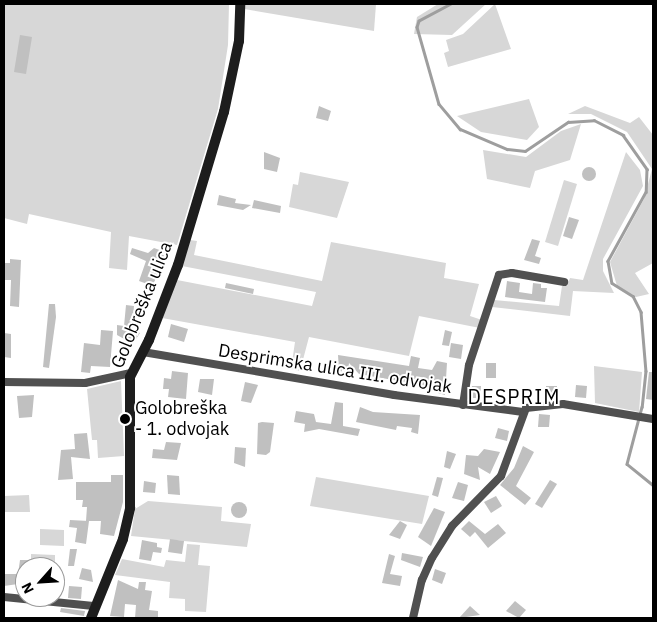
<!DOCTYPE html>
<html>
<head>
<meta charset="utf-8">
<style>
	body { margin:0 }
	#map { position:relative; width:657px; height:622px; overflow:hidden; background:#fff; font-family:"IBM Plex Sans",sans-serif }
	div>[style] { position:absolute }
	[style*='--x'] { left:calc(var(--x)*1px); top:calc(var(--y)*1px); width:calc(var(--w)*1px); rotate:calc(var(--a)*1deg) }
	.green>* { inset:0; background:#d7d7d7 }
	.stream>* { height:2.5px; margin:-1.25px; padding:0 1.25px; transform-origin:1.25px; border-radius:1.25px; background:#9e9e9e }
	.building>* { inset:0; background:#c0c0c0 }
	.round { border-radius:50% }
	.street>* { height:8px; margin:-4px; padding:0 4px; transform-origin:4px; border-radius:4px; background:#505050 }
	.secondary>* { height:10px; margin:-5px; padding:0 5px; transform-origin:5px; border-radius:5px; background:#1d1d1d }
	.dots>* { width:14px; height:14px; translate:-50% -50%; box-sizing:border-box; border:2px solid #fff; border-radius:50% }
	span { translate:-50% -50%; white-space:nowrap; text-align:center; line-height:1.15; -webkit-text-stroke:4px #fff; paint-order:stroke }
	.street-label { font-size:18px; color:#000 }
	.poi-label { font-size:18px; color:#000 }
	.left { translate:0 -50%; text-align:left }
	.quarter-label { font-size:20px; color:#000; letter-spacing:1px }
	.frame { position:absolute; inset:0; border:5px solid #000; pointer-events:none }
	.north { position:absolute; left:15px; top:557px; width:50px; height:50px; box-sizing:border-box; background:#fff; border:1px solid #999; border-radius:50%; rotate:244deg; font-size:14px; font-weight:700; line-height:20px; text-align:center; color:#000 }
	.north::after { content:''; display:block; margin:auto; width:18px; height:22px; background:#000; clip-path:polygon(50% 0,100% 100%,50% 72%,0 100%) }
</style>
</head>
<body>
<div id="map">
	<div class="green">
		<div style="clip-path:polygon(4px 4px,229px 4px,228px 45px,218px 109px,177px 245px,129px 236px,127px 270px,109px 268px,111px 232px,29px 214px,27px 224px,4px 218px)"></div>
		<div style="clip-path:polygon(244px 4px,376px 4px,374px 31px,244px 9px)"></div>
		<div style="clip-path:polygon(438px 4px,486px 4px,452px 35px,414px 34px,417px 17px)"></div>
		<div style="clip-path:polygon(495px 4px,511px 49px,448px 67px,444px 53px,449px 51px,446px 40px,463px 34px)"></div>
		<div style="clip-path:polygon(529px 99px,539px 127px,527px 140px,481px 132px,457px 116px)"></div>
		<div style="clip-path:polygon(585px 106px,630px 123px,639px 117px,653px 135px,653px 263px,635px 273px,649px 294px,636px 297px,617px 286px,610px 262px,644px 199px,652px 169px,627px 132px,591px 114px,568px 114px)"></div>
		<div style="clip-path:polygon(581px 124px,570px 160px,535px 171px,530px 188px,487px 179px,483px 150px,526px 157px,561px 131px)"></div>
		<div style="clip-path:polygon(626px 152px,640px 170px,643px 186px,603px 259px,603px 271px,614px 293px,573px 291px,570px 316px,492px 307px,494px 300px,559px 306px,562px 286px,567px 286px,570px 278px,583px 280px)"></div>
		<div style="clip-path:polygon(300px 172px,349px 182px,337px 218px,289px 207px,293px 184px,298px 185px)"></div>
		<div style="clip-path:polygon(564px 180px,577px 184px,558px 246px,545px 242px)"></div>
		<div style="clip-path:polygon(190px 240px,197px 241px,194px 255px,322px 281px,331px 242px,446px 263px,444px 278px,479px 284px,470px 316px,482px 320px,480px 328px,419px 316px,409px 356px,309px 337px,300px 371px,291px 369px,295px 342px,162px 318px,177px 280px,312px 306px,316px 292px,182px 266px)"></div>
		<div style="clip-path:polygon(594px 366px,642px 372px,639px 412px,595px 403px)"></div>
		<div style="clip-path:polygon(121px 381px,124px 456px,98px 458px,97px 440px,92px 440px,87px 389px)"></div>
		<div style="clip-path:polygon(316px 477px,429px 496px,422px 524px,310px 506px)"></div>
		<div style="clip-path:polygon(29px 495px,30px 512px,4px 512px,4px 496px)"></div>
		<div style="clip-path:polygon(148px 501px,222px 507px,221px 521px,251px 524px,247px 547px,131px 536px,135px 509px)"></div>
		<div style="clip-path:polygon(40px 529px,64px 530px,64px 546px,40px 545px)"></div>
		<div style="clip-path:polygon(187px 544px,200px 545px,198px 565px,210px 566px,206px 612px,185px 611px,185px 599px,169px 598px,170px 582px,115px 575px,122px 559px,164px 567px,166px 560px,185px 562px)"></div>
		<div style="clip-path:polygon(31px 554px,55px 555px,55px 559px,56px 600px,31px 597px,55px 597px,55px 567px,31px 567px)"></div>
	</div>
	<div class="stream">
		<div style="--x:451;--y:4;--w:36;--a:152"></div>
		<div style="--x:419;--y:21;--w:6;--a:108"></div>
		<div style="--x:417;--y:27;--w:80;--a:74.1"></div>
		<div style="--x:439;--y:104;--w:33;--a:50"></div>
		<div style="--x:460;--y:129;--w:51;--a:23.1"></div>
		<div style="--x:507;--y:149;--w:18;--a:6"></div>
		<div style="--x:525;--y:151;--w:52;--a:-34"></div>
		<div style="--x:568;--y:122;--w:26;--a:-4"></div>
		<div style="--x:594;--y:120;--w:33;--a:27"></div>
		<div style="--x:623;--y:135;--w:42;--a:54.8"></div>
		<div style="--x:647;--y:169;--w:23;--a:92"></div>
		<div style="--x:646;--y:192;--w:79;--a:118.8"></div>
		<div style="--x:608;--y:261;--w:22;--a:80"></div>
		<div style="--x:612;--y:283;--w:25;--a:32"></div>
		<div style="--x:633;--y:296;--w:18;--a:63"></div>
		<div style="--x:641;--y:312;--w:59;--a:85.2"></div>
		<div style="--x:646;--y:371;--w:36;--a:96"></div>
		<div style="--x:642;--y:407;--w:59;--a:104.7"></div>
		<div style="--x:627;--y:464;--w:33;--a:39"></div>
	</div>
	<div class="building">
		<div style="clip-path:polygon(20px 35px,32px 37px,26px 74px,14px 72px)"></div>
		<div style="clip-path:polygon(319px 106px,331px 111px,328px 121px,316px 118px)"></div>
		<div style="clip-path:polygon(264px 152px,280px 158px,277px 172px,264px 169px)"></div>
		<div class="round" style="left:582px;top:167px;width:14px;height:14px"></div>
		<div style="clip-path:polygon(219px 195px,236px 199px,235px 203px,251px 205px,243px 210px,217px 205px)"></div>
		<div style="clip-path:polygon(254px 200px,281px 206px,280px 213px,252px 208px)"></div>
		<div style="clip-path:polygon(569px 217px,579px 220px,572px 239px,563px 236px)"></div>
		<div style="clip-path:polygon(532px 239px,540px 241px,535px 256px,541px 258px,539px 264px,524px 260px)"></div>
		<div style="clip-path:polygon(132px 248px,148px 253px,154px 248px,165px 252px,153px 286px,139px 281px,146px 261px,130px 254px)"></div>
		<div style="clip-path:polygon(10px 259px,21px 260px,19px 307px,10px 306px,11px 280px,4px 280px,4px 263px,10px 263px)"></div>
		<div style="clip-path:polygon(507px 281px,520px 283px,519px 292px,532px 294px,533px 283px,541px 284px,541px 288px,547px 288px,545px 302px,505px 297px)"></div>
		<div style="clip-path:polygon(226px 283px,254px 289px,253px 294px,225px 288px)"></div>
		<div style="clip-path:polygon(49px 304px,55px 304px,56px 317px,49px 368px,43px 367px)"></div>
		<div style="clip-path:polygon(126px 305px,134px 306px,132px 330px,140px 333px,128px 351px,122px 348px,126px 340px,117px 335px,117px 325px,124px 326px)"></div>
		<div style="clip-path:polygon(171px 324px,188px 329px,184px 342px,168px 337px)"></div>
		<div style="clip-path:polygon(101px 330px,113px 331px,110px 367px,91px 366px,90px 373px,81px 372px,84px 343px,100px 345px)"></div>
		<div style="clip-path:polygon(445px 330px,452px 332px,449px 346px,442px 345px)"></div>
		<div style="clip-path:polygon(4px 333px,11px 334px,11px 358px,4px 357px)"></div>
		<div style="clip-path:polygon(451px 343px,463px 345px,461px 359px,449px 357px)"></div>
		<div style="clip-path:polygon(338px 355px,409px 366px,411px 356px,420px 358px,418px 368px,432px 370px,437px 361px,447px 363px,445px 395px,438px 393px,439px 388px,359px 374px,349px 363px,348px 372px,339px 371px)"></div>
		<div style="clip-path:polygon(486px 363px,496px 363px,496px 378px,486px 378px)"></div>
		<div style="clip-path:polygon(172px 371px,188px 373px,186px 399px,168px 397px,169px 389px,163px 389px,164px 378px,171px 379px)"></div>
		<div style="clip-path:polygon(649px 372px,653px 372px,653px 400px,646px 399px)"></div>
		<div style="clip-path:polygon(200px 379px,214px 379px,212px 395px,198px 392px)"></div>
		<div style="clip-path:polygon(245px 382px,258px 385px,251px 403px,241px 401px)"></div>
		<div style="clip-path:polygon(576px 385px,587px 386px,586px 398px,575px 397px)"></div>
		<div style="clip-path:polygon(472px 386px,481px 386px,480px 398px,470px 398px)"></div>
		<div style="clip-path:polygon(546px 386px,557px 386px,557px 399px,546px 399px)"></div>
		<div style="clip-path:polygon(34px 395px,32px 417px,19px 418px,17px 396px)"></div>
		<div style="clip-path:polygon(335px 402px,343px 403px,343px 426px,360px 429px,358px 436px,319px 429px,304px 432px,305px 424px,294px 422px,296px 411px,314px 414px,316px 422px,331px 424px)"></div>
		<div style="clip-path:polygon(360px 407px,373px 412px,420px 415px,418px 434px,411px 432px,412px 428px,397px 426px,396px 430px,356px 422px)"></div>
		<div style="clip-path:polygon(539px 414px,550px 415px,549px 427px,538px 427px)"></div>
		<div style="clip-path:polygon(262px 422px,274px 423px,270px 452px,266px 455px,257px 454px,258px 423px)"></div>
		<div style="clip-path:polygon(498px 428px,509px 431px,507px 441px,495px 438px)"></div>
		<div style="clip-path:polygon(87px 433px,90px 459px,71px 457px,73px 479px,58px 480px,61px 450px,75px 449px,74px 434px)"></div>
		<div style="clip-path:polygon(166px 442px,181px 443px,177px 460px,152px 458px,153px 449px,164px 450px)"></div>
		<div style="clip-path:polygon(523px 446px,534px 452px,516px 486px,531px 498px,525px 505px,500px 485px,514px 468px)"></div>
		<div style="clip-path:polygon(235px 447px,246px 448px,245px 467px,234px 463px)"></div>
		<div style="clip-path:polygon(484px 449px,500px 452px,490px 474px,478px 467px,480px 480px,464px 474px,466px 455px,478px 456px)"></div>
		<div style="clip-path:polygon(447px 451px,456px 454px,450px 469px,444px 467px)"></div>
		<div style="clip-path:polygon(111px 475px,123px 475px,123px 502px,114px 536px,100px 534px,101px 521px,86px 521px,87px 507px,82px 507px,83px 500px,76px 500px,76px 482px,111px 482px)"></div>
		<div style="clip-path:polygon(167px 475px,179px 476px,180px 495px,168px 494px)"></div>
		<div style="clip-path:polygon(437px 477px,443px 478px,438px 497px,432px 495px)"></div>
		<div style="clip-path:polygon(550px 480px,557px 484px,542px 508px,535px 504px)"></div>
		<div style="clip-path:polygon(144px 481px,156px 483px,155px 493px,143px 492px)"></div>
		<div style="clip-path:polygon(458px 482px,468px 485px,464px 501px,452px 498px)"></div>
		<div style="clip-path:polygon(496px 496px,502px 506px,491px 513px,484px 502px)"></div>
		<div class="round" style="left:231px;top:502px;width:16px;height:16px"></div>
		<div style="clip-path:polygon(434px 508px,445px 512px,431px 546px,418px 537px)"></div>
		<div style="clip-path:polygon(70px 520px,89px 521px,86px 544px,75px 542px,77px 528px,69px 527px)"></div>
		<div style="clip-path:polygon(400px 521px,407px 525px,400px 539px,389px 535px)"></div>
		<div style="clip-path:polygon(469px 521px,485px 534px,498px 524px,506px 533px,488px 548px,475px 532px,470px 537px,461px 529px)"></div>
		<div style="clip-path:polygon(170px 539px,184px 541px,182px 554px,168px 552px)"></div>
		<div style="clip-path:polygon(142px 540px,157px 543px,157px 547px,162px 548px,161px 553px,153px 552px,151px 561px,139px 559px)"></div>
		<div style="clip-path:polygon(70px 549px,77px 549px,74px 566px,68px 566px)"></div>
		<div style="clip-path:polygon(402px 553px,423px 557px,420px 567px,401px 560px)"></div>
		<div style="clip-path:polygon(389px 554px,395px 556px,390px 574px,402px 576px,400px 586px,382px 583px)"></div>
		<div style="clip-path:polygon(20px 560px,29px 560px,25px 583px,4px 586px,4px 574px,18px 574px)"></div>
		<div style="clip-path:polygon(82px 568px,91px 570px,93px 582px,79px 579px)"></div>
		<div style="clip-path:polygon(435px 569px,446px 573px,442px 584px,432px 580px)"></div>
		<div style="clip-path:polygon(118px 580px,138px 589px,139px 582px,146px 582px,145px 590px,152px 591px,149px 610px,158px 611px,158px 618px,135px 618px,136px 605px,125px 604px,124px 617px,110px 616px)"></div>
		<div style="clip-path:polygon(69px 586px,82px 587px,81px 599px,68px 598px)"></div>
		<div style="clip-path:polygon(515px 601px,526px 610px,519px 618px,506px 611px)"></div>
		<div style="clip-path:polygon(470px 606px,480px 615px,459px 618px)"></div>
		<div style="clip-path:polygon(61px 608px,85px 611px,84px 616px,60px 612px)"></div>
	</div>
	<div class="street">
		<div style="--x:143;--y:352;--w:255;--a:9.7"></div>
		<div style="--x:394;--y:395;--w:130;--a:7.5"></div>
		<div style="--x:4;--y:382;--w:81;--a:0.7"></div>
		<div style="--x:85;--y:383;--w:47;--a:-12.3"></div>
		<div style="--x:463;--y:405;--w:40;--a:-81.5"></div>
		<div style="--x:469;--y:365;--w:95;--a:-71.6"></div>
		<div style="--x:499;--y:275;--w:13;--a:-9"></div>
		<div style="--x:512;--y:273;--w:53;--a:9.8"></div>
		<div style="--x:4;--y:597;--w:90;--a:5.7"></div>
		<div style="--x:413;--y:618;--w:39;--a:-77"></div>
		<div style="--x:422;--y:580;--w:24;--a:-66"></div>
		<div style="--x:432;--y:558;--w:38;--a:-58"></div>
		<div style="--x:452;--y:526;--w:70;--a:-45.6"></div>
		<div style="--x:501;--y:476;--w:72;--a:-69.8"></div>
		<div style="--x:526;--y:408;--w:37;--a:-6"></div>
		<div style="--x:563;--y:404;--w:91;--a:9.5"></div>
	</div>
	<div class="secondary">
		<div style="--x:91;--y:618;--w:85;--a:-67.9"></div>
		<div style="--x:123;--y:539;--w:32;--a:-77"></div>
		<div style="--x:130;--y:508;--w:131;--a:-90"></div>
		<div style="--x:130;--y:377;--w:42;--a:-62.8"></div>
		<div style="--x:149;--y:340;--w:80;--a:-68.9"></div>
		<div style="--x:178;--y:265;--w:160;--a:-73.3"></div>
		<div style="--x:224;--y:112;--w:73;--a:-78.1"></div>
		<div style="--x:239;--y:41;--w:37;--a:-88"></div>
	</div>
	<div class="dots">
		<div style="left:125px;top:419px;background:#000"></div>
	</div>
	<div class="street-label">
		<span style="left:142px;top:305px;rotate:-68deg">Golobreška ulica</span>
		<span style="left:335px;top:369px;rotate:9deg">Desprimska ulica III. odvojak</span>
	</div>
	<div class="poi-label">
		<span class="left" style="left:135px;top:419px">Golobreška<br>- 1. odvojak</span>
	</div>
	<div class="quarter-label">
		<span style="left:514px;top:396px">DESPRIM</span>
	</div>
	<div class="frame"></div>
	<div class="north">N</div>
</div>
</body>
</html>
